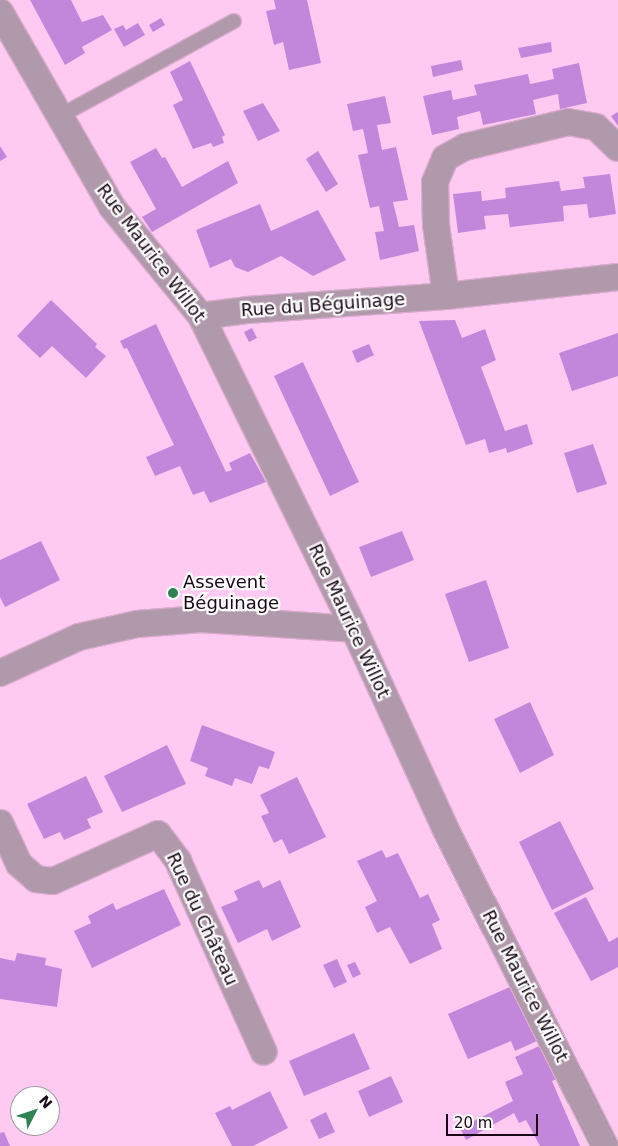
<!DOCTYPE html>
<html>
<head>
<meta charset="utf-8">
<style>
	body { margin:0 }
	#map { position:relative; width:618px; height:1146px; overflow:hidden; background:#ffcaf1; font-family:"DejaVu Sans",sans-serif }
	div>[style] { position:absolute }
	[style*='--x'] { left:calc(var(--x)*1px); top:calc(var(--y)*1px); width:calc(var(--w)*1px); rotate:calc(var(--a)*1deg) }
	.building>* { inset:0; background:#c287da }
	.roads { filter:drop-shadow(1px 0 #daabce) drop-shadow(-1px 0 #daabce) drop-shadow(0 1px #daabce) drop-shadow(0 -1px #daabce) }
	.service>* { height:14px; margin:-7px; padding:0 7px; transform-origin:7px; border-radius:7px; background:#b099aa }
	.minor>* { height:26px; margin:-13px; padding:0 13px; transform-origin:13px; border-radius:13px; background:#b099aa }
	.dots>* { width:14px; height:14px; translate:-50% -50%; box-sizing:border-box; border:2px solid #fefefe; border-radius:50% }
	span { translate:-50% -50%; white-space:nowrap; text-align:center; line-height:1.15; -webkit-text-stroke:4.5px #fefefe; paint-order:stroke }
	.street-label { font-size:18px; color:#190715 }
	.poi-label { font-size:18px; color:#190715 }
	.left { translate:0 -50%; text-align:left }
	.north { position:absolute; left:10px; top:1086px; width:50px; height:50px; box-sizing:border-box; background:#fefefe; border:1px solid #a29ba1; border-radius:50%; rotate:49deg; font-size:14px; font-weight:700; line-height:20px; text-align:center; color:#190715 }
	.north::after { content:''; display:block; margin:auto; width:18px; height:22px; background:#2f8254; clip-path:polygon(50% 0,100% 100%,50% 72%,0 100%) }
	.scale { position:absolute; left:446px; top:1114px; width:92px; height:22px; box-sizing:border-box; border:2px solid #190715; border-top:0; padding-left:6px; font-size:15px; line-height:18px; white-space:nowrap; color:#190715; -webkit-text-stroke:4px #fefefe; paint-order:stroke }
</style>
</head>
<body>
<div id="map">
	<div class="building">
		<div style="clip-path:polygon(30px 0,71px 0,82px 22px,103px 15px,112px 30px,82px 47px,85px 53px,65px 65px)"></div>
		<div style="clip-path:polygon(274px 0,307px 0,321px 63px,289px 70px,283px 42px,274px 45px,266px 11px,276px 9px)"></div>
		<div style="clip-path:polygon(161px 18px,165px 25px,153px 32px,149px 25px)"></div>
		<div style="clip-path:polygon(138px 23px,145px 35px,124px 47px,114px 29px,123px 25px,126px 30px)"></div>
		<div style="clip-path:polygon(551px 42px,552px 52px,521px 58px,518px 48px)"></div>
		<div style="clip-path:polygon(461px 60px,463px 70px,433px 77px,431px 66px)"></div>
		<div style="clip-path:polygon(190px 61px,225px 135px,222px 137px,224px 143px,213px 147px,211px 143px,193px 149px,173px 105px,183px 100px,170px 72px)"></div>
		<div style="clip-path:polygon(579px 63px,587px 103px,560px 109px,558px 94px,533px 100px,536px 114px,483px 125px,480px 111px,457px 117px,459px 129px,432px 135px,423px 96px,451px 90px,453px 100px,477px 95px,474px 85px,528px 74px,530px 84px,554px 79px,552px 69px)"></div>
		<div style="clip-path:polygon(385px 96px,391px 123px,377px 125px,382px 150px,396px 147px,408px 200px,393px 202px,399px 227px,414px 225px,419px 251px,380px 260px,375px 232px,384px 231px,379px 206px,370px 208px,358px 155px,368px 153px,363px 129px,353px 131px,347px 104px)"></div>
		<div style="clip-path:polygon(263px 103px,280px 131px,258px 141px,243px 111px)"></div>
		<div style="clip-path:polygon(618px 112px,618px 126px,611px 116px)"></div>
		<div style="clip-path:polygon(0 146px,7px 157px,0 161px)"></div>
		<div style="clip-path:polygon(156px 148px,162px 158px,165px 157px,182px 187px,228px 161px,238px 183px,152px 232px,142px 217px,156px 209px,130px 162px)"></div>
		<div style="clip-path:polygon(318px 151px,338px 184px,326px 192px,306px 159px)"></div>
		<div style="clip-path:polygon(610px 174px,616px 214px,589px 218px,587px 204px,563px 206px,564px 221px,510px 227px,508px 214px,484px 216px,486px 229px,458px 233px,453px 194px,481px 191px,482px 201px,506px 198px,505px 188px,559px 181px,561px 191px,585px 188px,583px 177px)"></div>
		<div style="clip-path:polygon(260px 204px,271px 231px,318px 210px,346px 260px,313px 276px,281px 256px,248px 272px,235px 267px,231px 259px,210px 268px,196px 230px)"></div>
		<div style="clip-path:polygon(51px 300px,97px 344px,95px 347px,106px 356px,86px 378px,52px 346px,40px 358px,17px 336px)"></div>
		<div style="clip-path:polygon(455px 320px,462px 338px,485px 329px,496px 360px,481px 367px,505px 431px,527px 424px,533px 444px,507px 453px,506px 448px,489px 453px,485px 439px,466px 445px,419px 321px)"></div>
		<div style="clip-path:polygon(156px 324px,226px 472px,232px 470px,229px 463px,250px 453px,266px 482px,210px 503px,204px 491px,193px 495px,180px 466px,155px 476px,146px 457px,174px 445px,127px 348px,124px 349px,120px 341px)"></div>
		<div style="clip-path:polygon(252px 328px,257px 338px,249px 342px,244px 332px)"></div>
		<div style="clip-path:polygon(618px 333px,618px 376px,572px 391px,559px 353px)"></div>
		<div style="clip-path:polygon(369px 344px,374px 355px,357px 363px,352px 351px)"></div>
		<div style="clip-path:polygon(303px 362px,359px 482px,330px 496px,274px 376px)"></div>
		<div style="clip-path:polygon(593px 444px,607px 484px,577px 493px,564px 453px)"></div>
		<div style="clip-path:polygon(402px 531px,414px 560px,371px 577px,359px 547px)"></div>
		<div style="clip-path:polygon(41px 541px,60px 580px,5px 607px,0 597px,0 560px)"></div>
		<div style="clip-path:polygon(486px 580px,509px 648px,469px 662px,445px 594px)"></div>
		<div style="clip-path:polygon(530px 702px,554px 755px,520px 773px,494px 719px)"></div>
		<div style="clip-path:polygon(202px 725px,275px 752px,269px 769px,259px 766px,252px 784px,235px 778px,232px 786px,205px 776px,208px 768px,190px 761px)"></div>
		<div style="clip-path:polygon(167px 745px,186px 784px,122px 812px,104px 776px)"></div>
		<div style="clip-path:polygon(86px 776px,103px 812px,87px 819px,91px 828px,64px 840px,60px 832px,44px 839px,27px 804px)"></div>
		<div style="clip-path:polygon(297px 777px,326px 837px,289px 854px,282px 839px,274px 843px,261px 816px,269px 813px,260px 795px)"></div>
		<div style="clip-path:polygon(560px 821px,594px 889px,552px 910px,519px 842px)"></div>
		<div style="clip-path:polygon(382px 850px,386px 858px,398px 853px,420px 898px,428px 894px,440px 920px,432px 924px,442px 949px,410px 964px,390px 927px,377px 933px,365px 907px,377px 901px,357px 861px)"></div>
		<div style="clip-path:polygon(259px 880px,263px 888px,280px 880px,301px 927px,272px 941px,267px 929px,238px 943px,221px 907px,238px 900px,234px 891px)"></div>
		<div style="clip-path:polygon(164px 889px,181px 925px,92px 968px,74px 931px,91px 923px,88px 916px,113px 903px,116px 910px)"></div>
		<div style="clip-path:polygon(586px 897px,609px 942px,618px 937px,618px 967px,591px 981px,554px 913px)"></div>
		<div style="clip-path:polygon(17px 953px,46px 958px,45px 965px,62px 969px,57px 1007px,0 999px,0 958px,15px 961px)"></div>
		<div style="clip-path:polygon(337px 959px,347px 982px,334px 988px,323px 965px)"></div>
		<div style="clip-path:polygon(355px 962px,361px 974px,353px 978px,347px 965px)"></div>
		<div style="clip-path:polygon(510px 987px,539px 1040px,515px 1051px,511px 1041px,468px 1059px,448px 1014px)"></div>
		<div style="clip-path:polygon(354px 1033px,370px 1069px,304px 1096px,289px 1061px)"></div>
		<div style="clip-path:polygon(546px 1043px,561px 1077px,552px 1081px,580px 1146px,540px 1146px,526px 1120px,519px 1123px,514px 1113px,466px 1140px,460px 1128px,513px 1101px,505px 1082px,523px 1074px,515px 1057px)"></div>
		<div style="clip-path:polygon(391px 1076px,403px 1102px,369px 1117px,358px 1091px)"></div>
		<div style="clip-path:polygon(270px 1091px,288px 1128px,253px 1146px,232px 1146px,215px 1113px,230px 1106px,232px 1110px)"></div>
		<div style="clip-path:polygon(326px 1112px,335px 1132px,319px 1139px,310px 1120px)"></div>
		<div style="clip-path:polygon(4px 1132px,10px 1146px,0 1146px,0 1133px)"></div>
	</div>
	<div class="roads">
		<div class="service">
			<div style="--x:60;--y:116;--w:198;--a:-28.6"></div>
		</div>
		<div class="minor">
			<div style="--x:0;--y:12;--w:225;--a:60.1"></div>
			<div style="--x:112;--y:207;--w:141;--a:50.8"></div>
			<div style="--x:201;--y:316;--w:348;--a:63.9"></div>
			<div style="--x:354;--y:629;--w:219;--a:65.4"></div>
			<div style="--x:445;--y:828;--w:356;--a:63.3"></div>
			<div style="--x:446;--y:296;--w:72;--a:-98"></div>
			<div style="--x:436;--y:225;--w:43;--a:-91.3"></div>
			<div style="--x:435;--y:182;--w:26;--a:-67"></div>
			<div style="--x:445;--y:158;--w:23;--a:-29"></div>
			<div style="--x:465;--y:147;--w:106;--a:-13.6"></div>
			<div style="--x:568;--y:122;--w:28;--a:10"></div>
			<div style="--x:596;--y:127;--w:30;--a:44"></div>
			<div style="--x:201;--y:316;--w:46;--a:-7.4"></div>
			<div style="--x:247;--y:310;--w:199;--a:-4"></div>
			<div style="--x:446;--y:296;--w:173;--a:-6.3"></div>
			<div style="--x:0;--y:673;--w:87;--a:-24.5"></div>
			<div style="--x:79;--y:637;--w:59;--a:-12.6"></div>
			<div style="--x:137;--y:624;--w:64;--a:-4.5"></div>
			<div style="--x:201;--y:619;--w:153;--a:3.7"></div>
			<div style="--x:0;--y:823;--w:45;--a:65.1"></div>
			<div style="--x:19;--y:864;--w:23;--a:41"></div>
			<div style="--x:36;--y:879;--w:17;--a:7"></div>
			<div style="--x:53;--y:881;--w:115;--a:-24.1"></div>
			<div style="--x:158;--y:834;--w:34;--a:53"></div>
			<div style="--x:178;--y:861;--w:209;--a:65.8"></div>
		</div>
	</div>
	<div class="dots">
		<div style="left:173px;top:593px;background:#2f8254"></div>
	</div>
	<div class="street-label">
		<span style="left:151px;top:253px;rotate:53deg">Rue Maurice Willot</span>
		<span style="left:323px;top:305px;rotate:-4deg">Rue du Béguinage</span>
		<span style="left:349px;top:621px;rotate:65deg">Rue Maurice Willot</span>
		<span style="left:202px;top:919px;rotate:65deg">Rue du Château</span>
		<span style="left:525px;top:986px;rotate:63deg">Rue Maurice Willot</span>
	</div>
	<div class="poi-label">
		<span class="left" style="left:183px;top:593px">Assevent<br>Béguinage</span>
	</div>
	<div class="north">N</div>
	<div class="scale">20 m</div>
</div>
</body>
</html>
